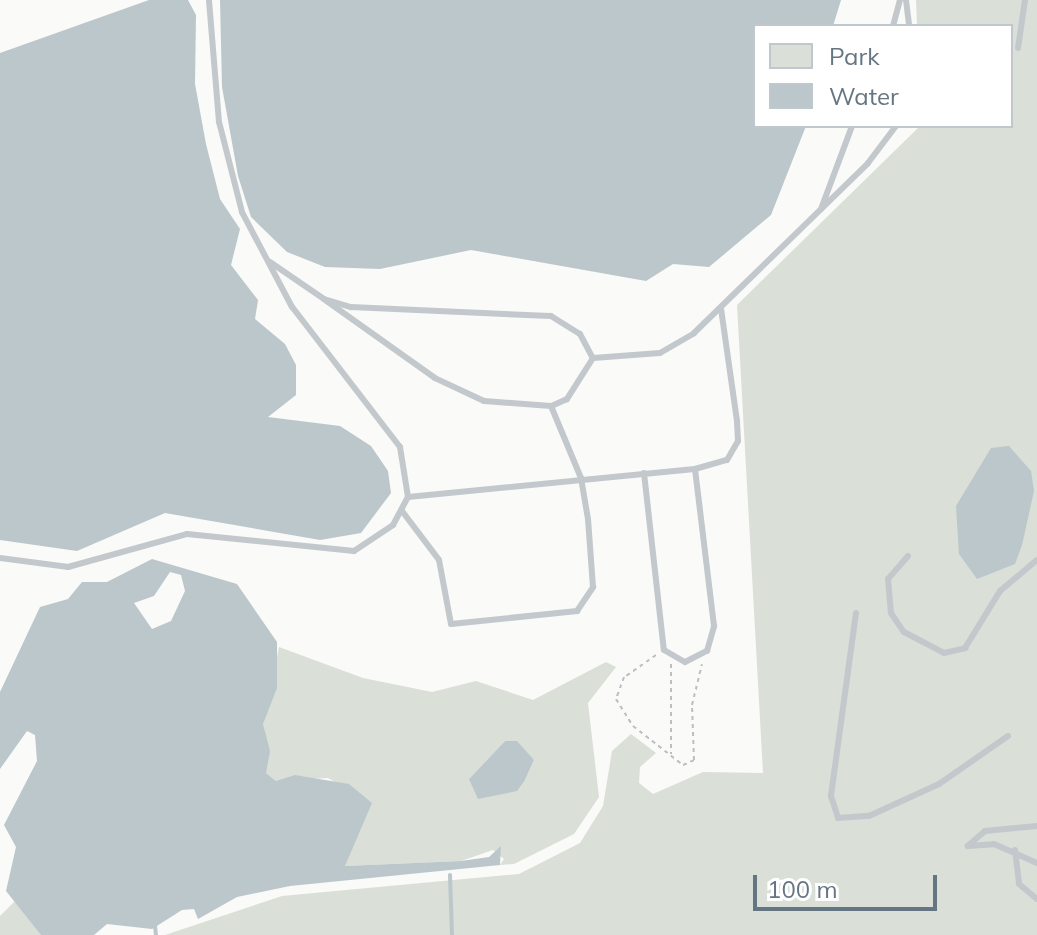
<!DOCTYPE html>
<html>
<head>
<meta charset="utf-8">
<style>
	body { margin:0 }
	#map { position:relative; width:1037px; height:935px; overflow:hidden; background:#fafaf8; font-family:Mulish,sans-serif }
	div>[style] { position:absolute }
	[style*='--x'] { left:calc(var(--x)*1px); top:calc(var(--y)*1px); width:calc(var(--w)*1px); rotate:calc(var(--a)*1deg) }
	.green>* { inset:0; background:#dadfd7 }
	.water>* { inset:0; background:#bbc7cb }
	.stream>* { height:4px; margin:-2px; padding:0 2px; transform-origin:2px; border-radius:2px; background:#bbc7cb }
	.path>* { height:2px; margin-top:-1px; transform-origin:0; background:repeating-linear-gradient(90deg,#bbbfc2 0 4px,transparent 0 8px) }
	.service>* { height:6px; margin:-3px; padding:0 3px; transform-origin:3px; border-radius:3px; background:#c3c8cc }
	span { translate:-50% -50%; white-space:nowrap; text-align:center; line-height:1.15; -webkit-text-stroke:8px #fff; paint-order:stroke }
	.legend { position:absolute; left:753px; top:24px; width:260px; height:104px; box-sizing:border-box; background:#fff; border:2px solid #c1c8cd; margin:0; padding:10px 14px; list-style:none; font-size:24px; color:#657683 }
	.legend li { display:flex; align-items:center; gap:16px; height:40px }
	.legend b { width:40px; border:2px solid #c1c8cd }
	.scale { position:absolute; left:753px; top:875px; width:184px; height:36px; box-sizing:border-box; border:4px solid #657683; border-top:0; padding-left:10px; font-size:24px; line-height:28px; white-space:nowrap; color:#657683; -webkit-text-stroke:6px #fff; paint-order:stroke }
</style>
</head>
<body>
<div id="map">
	<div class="green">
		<div style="clip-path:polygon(916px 0,1037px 0,1037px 935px,165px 935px,282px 896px,519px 874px,580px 843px,603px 806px,612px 751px,631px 734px,656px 753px,640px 767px,639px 783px,653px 794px,703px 772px,763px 773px,737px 305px,920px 126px,1011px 126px,1011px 26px,917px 26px)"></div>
		<div style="clip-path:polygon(evenodd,279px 647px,363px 678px,432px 692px,476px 681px,533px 700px,606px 662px,616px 667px,588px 703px,599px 797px,574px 834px,514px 864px,500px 865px,504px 859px,493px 850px,461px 861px,345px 866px,367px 801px,328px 778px,276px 781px,266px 773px,263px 724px,279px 647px,505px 741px,534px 760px,525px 780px,469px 779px,505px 741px)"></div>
		<div style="clip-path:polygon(16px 900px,35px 922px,41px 935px,0 935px,0 916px)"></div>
	</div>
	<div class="water">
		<div style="clip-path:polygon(149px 0,188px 0,196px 15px,195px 84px,206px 144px,220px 199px,240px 229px,231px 265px,258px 300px,255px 319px,285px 344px,296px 365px,296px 395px,268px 417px,340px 426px,371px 446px,388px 471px,391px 493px,361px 533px,320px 540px,165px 513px,77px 551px,0 540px,0 53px)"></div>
		<div style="clip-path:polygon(220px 0,841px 0,833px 26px,755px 26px,755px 126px,806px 126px,771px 215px,709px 267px,673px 264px,646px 281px,471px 250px,380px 269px,325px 267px,287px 252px,251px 217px,238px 176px,222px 87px)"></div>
		<div style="clip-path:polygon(1009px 446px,1031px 471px,1034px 491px,1022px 545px,1015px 564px,977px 579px,959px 554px,956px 506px,991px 448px)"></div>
		<div style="clip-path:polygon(evenodd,152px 559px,237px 584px,277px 642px,277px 688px,263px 724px,270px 751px,266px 773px,276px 781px,295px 775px,349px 784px,372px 803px,345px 866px,461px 861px,489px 857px,501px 846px,500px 865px,290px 886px,237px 897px,198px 919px,194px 909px,182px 910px,152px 929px,107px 924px,94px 935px,41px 935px,6px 891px,16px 847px,4px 825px,37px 761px,35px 735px,27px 731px,0 769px,0 692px,40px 607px,68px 599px,82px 582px,107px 582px,152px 559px,170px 572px,181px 575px,185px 591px,171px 621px,152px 629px,134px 603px,154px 596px,170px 572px)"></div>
		<div style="clip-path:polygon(505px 741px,517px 741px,534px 760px,525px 780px,517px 791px,478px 799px,469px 779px)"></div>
	</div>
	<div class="stream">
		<div style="--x:450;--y:875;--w:60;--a:88.1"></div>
		<div style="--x:155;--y:926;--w:9;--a:84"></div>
	</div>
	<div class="path">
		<div style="--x:656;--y:655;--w:39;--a:145"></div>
		<div style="--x:624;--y:677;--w:23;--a:110"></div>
		<div style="--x:616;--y:699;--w:32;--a:58"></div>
		<div style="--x:633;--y:726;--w:63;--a:38"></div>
		<div style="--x:683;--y:765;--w:12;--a:-24"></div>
		<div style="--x:694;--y:760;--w:55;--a:-92.1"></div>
		<div style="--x:692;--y:705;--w:42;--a:-76.3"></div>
		<div style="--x:671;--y:664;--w:90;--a:90"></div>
	</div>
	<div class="service">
		<div style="--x:906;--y:0;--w:26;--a:83"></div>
		<div style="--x:893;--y:26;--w:27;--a:-75"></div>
		<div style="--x:1018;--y:48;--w:49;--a:-81.7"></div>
		<div style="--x:821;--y:209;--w:89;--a:-69.5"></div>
		<div style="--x:270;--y:262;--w:65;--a:34.4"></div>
		<div style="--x:324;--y:299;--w:28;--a:17"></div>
		<div style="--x:351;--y:307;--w:200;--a:2.6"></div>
		<div style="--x:551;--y:316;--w:34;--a:32"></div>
		<div style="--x:580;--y:334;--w:27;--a:62"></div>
		<div style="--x:593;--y:358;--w:49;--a:122.4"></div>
		<div style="--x:567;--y:399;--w:17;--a:156"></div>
		<div style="--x:551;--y:406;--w:67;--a:-175.7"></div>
		<div style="--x:484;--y:401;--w:54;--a:-154.9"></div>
		<div style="--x:435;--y:378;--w:136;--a:-144.6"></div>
		<div style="--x:593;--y:358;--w:67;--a:-4.3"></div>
		<div style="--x:660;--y:353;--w:39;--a:-30"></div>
		<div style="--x:694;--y:333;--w:243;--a:-44.3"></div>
		<div style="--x:868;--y:163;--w:46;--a:-52.9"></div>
		<div style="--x:644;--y:473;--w:178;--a:83.6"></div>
		<div style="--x:664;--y:650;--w:24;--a:30"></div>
		<div style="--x:685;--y:662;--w:25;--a:-27"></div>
		<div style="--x:707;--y:651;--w:26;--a:-74"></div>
		<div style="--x:714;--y:626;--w:158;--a:-96.9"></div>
		<div style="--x:408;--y:497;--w:288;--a:-5.6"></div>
		<div style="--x:695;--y:469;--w:33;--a:-16"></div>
		<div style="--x:727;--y:460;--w:22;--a:-60"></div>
		<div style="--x:738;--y:441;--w:20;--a:-93"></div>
		<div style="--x:737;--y:421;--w:113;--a:-98.1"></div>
		<div style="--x:402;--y:511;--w:61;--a:52.9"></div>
		<div style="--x:439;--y:560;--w:65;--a:79.4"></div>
		<div style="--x:451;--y:624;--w:127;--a:-5.9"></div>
		<div style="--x:577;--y:611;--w:29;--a:-56"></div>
		<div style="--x:593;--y:587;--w:68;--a:-94.2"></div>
		<div style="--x:588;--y:519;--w:42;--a:-99.7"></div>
		<div style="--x:581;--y:478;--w:78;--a:-112.6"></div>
		<div style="--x:908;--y:556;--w:30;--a:131"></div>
		<div style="--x:888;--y:579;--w:34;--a:85"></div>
		<div style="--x:891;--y:613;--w:23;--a:56"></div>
		<div style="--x:904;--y:632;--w:45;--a:27.7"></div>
		<div style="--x:944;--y:653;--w:22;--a:-13"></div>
		<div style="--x:965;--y:648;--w:67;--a:-58.4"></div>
		<div style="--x:1000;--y:591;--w:48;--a:-40"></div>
		<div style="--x:0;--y:558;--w:69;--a:7.5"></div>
		<div style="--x:68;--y:567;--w:123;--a:-15.5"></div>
		<div style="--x:187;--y:534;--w:168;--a:5.8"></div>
		<div style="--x:354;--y:551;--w:47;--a:-33.7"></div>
		<div style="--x:393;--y:525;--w:32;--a:-62"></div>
		<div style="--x:408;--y:497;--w:51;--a:-99.1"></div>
		<div style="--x:400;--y:447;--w:177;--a:-127.6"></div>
		<div style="--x:292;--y:307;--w:107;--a:-117.8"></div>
		<div style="--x:242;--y:212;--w:93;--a:-104.3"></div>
		<div style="--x:219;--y:122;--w:122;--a:-94.7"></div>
		<div style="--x:856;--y:613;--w:185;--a:97.8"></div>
		<div style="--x:831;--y:796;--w:23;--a:72"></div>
		<div style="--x:838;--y:818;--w:31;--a:-4"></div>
		<div style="--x:869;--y:816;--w:77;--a:-24.6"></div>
		<div style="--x:939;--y:784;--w:84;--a:-34.8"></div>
		<div style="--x:1037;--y:826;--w:52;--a:174.5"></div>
		<div style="--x:985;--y:831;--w:23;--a:139"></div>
		<div style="--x:968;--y:846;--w:26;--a:-4"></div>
		<div style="--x:994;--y:844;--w:47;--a:23.8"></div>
		<div style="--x:1015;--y:850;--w:34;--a:83"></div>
		<div style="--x:1019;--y:884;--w:23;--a:40"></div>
	</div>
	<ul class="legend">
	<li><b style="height:22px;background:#dadfd7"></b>Park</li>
	<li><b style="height:22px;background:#bbc7cb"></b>Water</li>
	</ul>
	<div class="scale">100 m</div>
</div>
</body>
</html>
